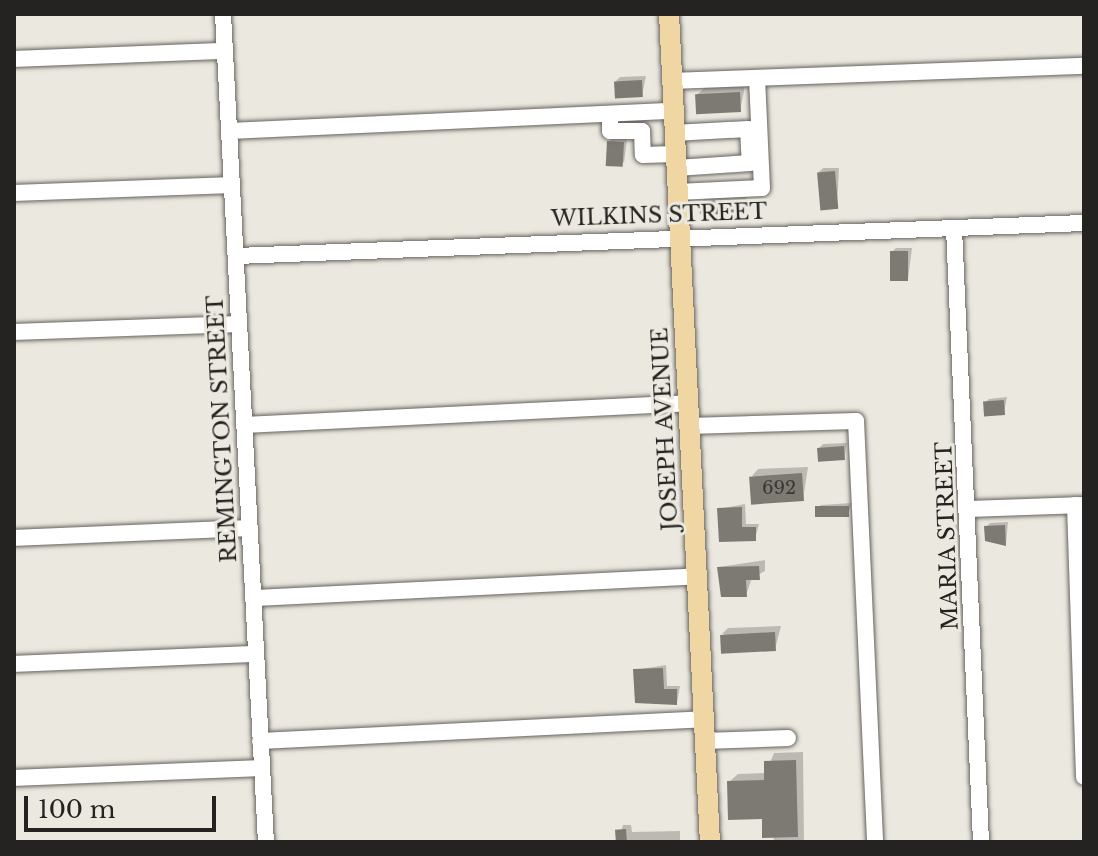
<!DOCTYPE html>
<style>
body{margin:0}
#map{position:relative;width:1098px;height:856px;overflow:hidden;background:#ebe8e0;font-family:"Libre Baskerville",serif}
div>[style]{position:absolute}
.shadow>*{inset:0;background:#0003}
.building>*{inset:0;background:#7d7973;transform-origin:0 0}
.roads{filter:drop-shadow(0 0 2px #66635d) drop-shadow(0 0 2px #66635d)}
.minor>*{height:16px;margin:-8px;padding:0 8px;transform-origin:8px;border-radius:8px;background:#fff}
.major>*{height:20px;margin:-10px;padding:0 10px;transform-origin:10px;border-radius:10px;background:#f0d6a3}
span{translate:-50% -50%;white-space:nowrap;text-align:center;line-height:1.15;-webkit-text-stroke:6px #ebe8e0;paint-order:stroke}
.number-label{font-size:18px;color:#3b3836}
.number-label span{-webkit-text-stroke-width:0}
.street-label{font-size:22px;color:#252321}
.frame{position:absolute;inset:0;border:16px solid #252321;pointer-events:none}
.scale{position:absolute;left:24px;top:796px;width:192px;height:36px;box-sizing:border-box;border:4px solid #252321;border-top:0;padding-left:10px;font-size:24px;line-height:28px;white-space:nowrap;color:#252321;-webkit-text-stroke:6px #ebe8e0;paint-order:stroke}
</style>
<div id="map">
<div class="shadow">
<i style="clip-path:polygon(646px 76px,642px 95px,616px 81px,620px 77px)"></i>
<i style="clip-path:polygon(745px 86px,740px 110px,697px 95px,704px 88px)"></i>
<i style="clip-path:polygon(613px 138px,627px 139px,624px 163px,609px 142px)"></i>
<i style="clip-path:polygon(823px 168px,839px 168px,837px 207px,819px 172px)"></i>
<i style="clip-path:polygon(749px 194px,739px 213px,701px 203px,708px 196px)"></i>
<i style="clip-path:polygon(896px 248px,912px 248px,908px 279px,892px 252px)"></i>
<i style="clip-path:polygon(1007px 397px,1004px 413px,985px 403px,989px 399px)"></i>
<i style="clip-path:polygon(847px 443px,844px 458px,819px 448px,823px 444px)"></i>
<i style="clip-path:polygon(808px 467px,803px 499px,752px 476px,758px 469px)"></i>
<i style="clip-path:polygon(852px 503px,848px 515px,817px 509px,821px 505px)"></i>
<i style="clip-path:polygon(745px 504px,746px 524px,759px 524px,755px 539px,719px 509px)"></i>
<i style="clip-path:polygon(1008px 522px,1006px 543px,986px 527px,990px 523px)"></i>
<i style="clip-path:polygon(765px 560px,765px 571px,752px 578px,746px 595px,719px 567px)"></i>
<i style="clip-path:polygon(781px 626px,775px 649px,722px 634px,728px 628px)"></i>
<i style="clip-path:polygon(666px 665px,667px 686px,680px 686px,677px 703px,635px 670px)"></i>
<i style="clip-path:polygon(803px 752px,804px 842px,775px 842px,764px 817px,729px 782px,738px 774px,766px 773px,774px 753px)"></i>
<i style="clip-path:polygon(623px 825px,631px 825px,632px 832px,680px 831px,680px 842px,618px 842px)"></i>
</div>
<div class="building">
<i style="left:642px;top:80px;width:17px;height:28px;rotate:87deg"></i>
<i style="left:740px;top:92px;width:20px;height:45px;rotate:87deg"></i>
<i style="left:607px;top:141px;width:17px;height:25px;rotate:3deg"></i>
<i style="left:835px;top:171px;width:38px;height:18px;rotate:85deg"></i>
<i style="clip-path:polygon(744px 200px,740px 215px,700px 214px,699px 202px)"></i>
<i style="left:890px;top:251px;width:18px;height:30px"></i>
<i style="left:1004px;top:400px;width:15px;height:21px;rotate:86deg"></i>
<i style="left:844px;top:446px;width:14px;height:27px;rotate:86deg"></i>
<i style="left:802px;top:473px;width:28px;height:53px;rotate:86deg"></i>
<i style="left:849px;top:506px;width:11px;height:34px;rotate:90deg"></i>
<i style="clip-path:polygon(742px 507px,742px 527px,756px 527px,756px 541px,719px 542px,717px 508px)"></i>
<i style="clip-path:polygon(1005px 525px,1006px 546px,985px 541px,984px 526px)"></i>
<i style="clip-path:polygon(759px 566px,760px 580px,746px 580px,747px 597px,721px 597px,717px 567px)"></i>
<i style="left:775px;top:632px;width:19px;height:55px;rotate:87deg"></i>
<i style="clip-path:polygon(663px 668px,664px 689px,677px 689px,677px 705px,635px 703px,633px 669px)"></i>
<i style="clip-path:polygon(796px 760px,798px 837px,762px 838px,762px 819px,728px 820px,727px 781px,764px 780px,764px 761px)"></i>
<i style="left:626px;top:829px;width:13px;height:11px;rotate:86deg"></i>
</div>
<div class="roads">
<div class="minor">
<i style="left:223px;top:14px;width:829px;rotate:87.03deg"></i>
<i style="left:14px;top:59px;width:211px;rotate:-2.2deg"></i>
<i style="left:672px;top:81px;width:412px;rotate:-2.1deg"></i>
<i style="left:610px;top:114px;width:17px;rotate:90deg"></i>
<i style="left:610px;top:131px;width:32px"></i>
<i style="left:642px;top:131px;width:24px;rotate:88deg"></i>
<i style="left:643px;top:155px;width:32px;rotate:-2deg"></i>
<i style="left:229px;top:131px;width:444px;rotate:-2.6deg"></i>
<i style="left:674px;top:133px;width:74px;rotate:-3.1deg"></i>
<i style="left:748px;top:129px;width:34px;rotate:87deg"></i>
<i style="left:750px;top:163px;width:74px;rotate:176.1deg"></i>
<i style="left:677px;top:192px;width:85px;rotate:-2.7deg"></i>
<i style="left:762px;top:188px;width:110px;rotate:-92.6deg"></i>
<i style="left:14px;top:193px;width:218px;rotate:-2.1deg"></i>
<i style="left:954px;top:228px;width:615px;rotate:87.48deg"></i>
<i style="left:236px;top:256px;width:849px;rotate:-2.23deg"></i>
<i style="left:14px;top:332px;width:225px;rotate:-2deg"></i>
<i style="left:244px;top:425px;width:445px;rotate:-2.8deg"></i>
<i style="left:689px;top:426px;width:167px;rotate:-1.7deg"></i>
<i style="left:856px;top:421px;width:421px;rotate:87.4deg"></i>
<i style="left:1075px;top:505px;width:272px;rotate:88.1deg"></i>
<i style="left:969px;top:509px;width:114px;rotate:-2deg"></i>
<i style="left:14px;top:538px;width:235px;rotate:-2.4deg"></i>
<i style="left:253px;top:598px;width:444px;rotate:-2.8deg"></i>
<i style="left:14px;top:664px;width:242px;rotate:-2.4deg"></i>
<i style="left:260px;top:741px;width:444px;rotate:-2.8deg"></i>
<i style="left:704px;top:741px;width:84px;rotate:-2deg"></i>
<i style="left:14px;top:778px;width:247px;rotate:-2.3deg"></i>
</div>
<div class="major">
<i style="left:669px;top:14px;width:829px;rotate:87.17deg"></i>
</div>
</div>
<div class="number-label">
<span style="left:779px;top:488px">692</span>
</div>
<div class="street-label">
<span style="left:659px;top:215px;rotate:-2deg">WILKINS STREET</span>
<span style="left:222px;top:429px;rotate:-93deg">REMINGTON STREET</span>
<span style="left:665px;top:429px;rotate:-93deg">JOSEPH AVENUE</span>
<span style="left:947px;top:536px;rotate:-92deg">MARIA STREET</span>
</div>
<div class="frame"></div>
<div class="scale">100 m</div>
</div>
